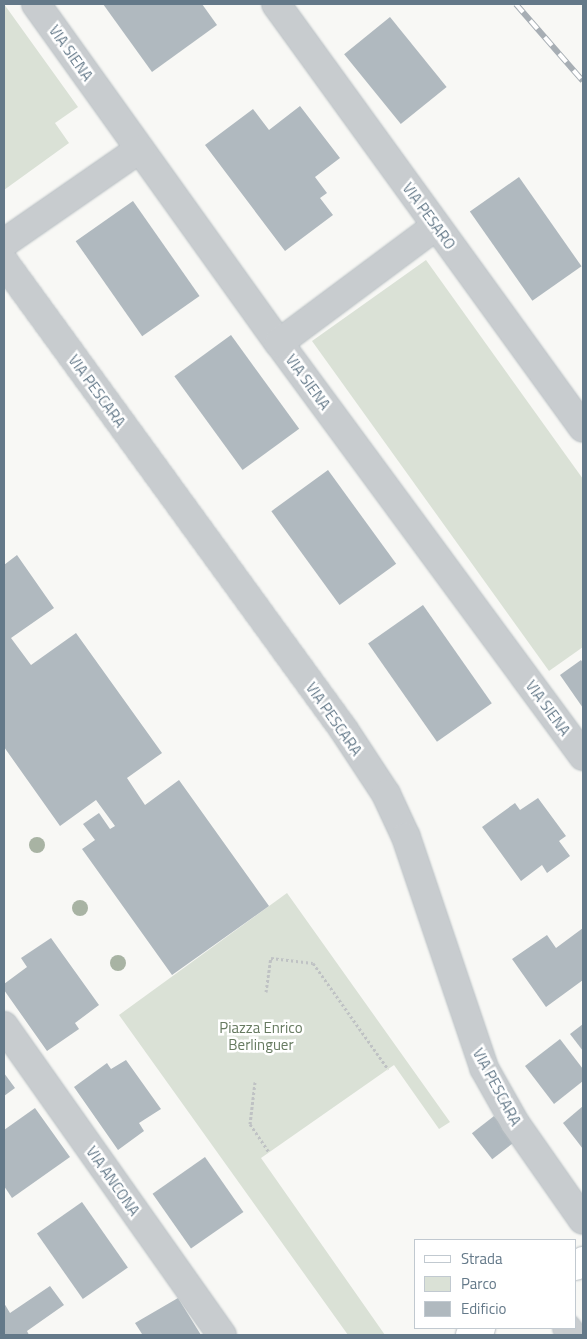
<!DOCTYPE html>
<style>
body{margin:0}
#map{position:relative;width:587px;height:1339px;overflow:hidden;background:#f8f8f5;font-family:"Titillium Web",sans-serif}
div>[style]{position:absolute}
.green>*{inset:0;background:#dae1d6}
.building>*{inset:0;background:#b0b9bf;transform-origin:0 0}
.path>*{height:3px;margin-top:-1.5px;transform-origin:0;background:repeating-linear-gradient(90deg,#bfc2c4 0 2.5px,transparent 0 5px)}
.roads{filter:drop-shadow(0 0 1px #b7bec2) drop-shadow(0 0 1px #b7bec2)}
.minor>*{height:28px;margin:-14px;padding:0 14px;transform-origin:14px;border-radius:14px;background:#c8cccf}
.secondary>*{height:28px;margin:-14px;padding:0 14px;transform-origin:14px;border-radius:14px;background:#fff}
.rail>*{height:5.5px;margin-top:-2.75px;transform-origin:0;background:repeating-linear-gradient(90deg,#fff 0 11px,#a7aeb4 0 22px);box-sizing:border-box;border-block:1px solid #a7aeb4}
.trees>*{width:16px;height:16px;margin:-8px;border-radius:50%;background:#a8b3a3}
span{translate:-50% -50%;white-space:nowrap;text-align:center;line-height:1.15;-webkit-text-stroke:5px #fff;paint-order:stroke}
.street-label{font-size:15px;color:#647989}
.park-label{font-size:15px;color:#667a60}
.frame{position:absolute;inset:0;border:5px solid #647989;pointer-events:none}
.legend{position:absolute;left:414px;top:1239px;width:162px;height:90px;box-sizing:border-box;background:#fff;border:1px solid #c1c9d0;margin:0;padding:6px 9px;list-style:none;font-size:15px;color:#647989}
.legend li{display:flex;align-items:center;gap:10px;height:25px}
.legend b{width:25px;border:1px solid #c1c9d0}
</style>
<div id="map">
<div class="green">
<i style="clip-path:polygon(4px 4px,78px 107px,55px 123px,69px 143px,4px 190px)"></i>
<i style="clip-path:polygon(426px 260px,583px 479px,583px 647px,549px 671px,312px 341px)"></i>
<i style="clip-path:polygon(287px 893px,450px 1122px,439px 1129px,394px 1065px,261px 1158px,385px 1335px,348px 1335px,119px 1015px)"></i>
</div>
<div class="building">
<i style="clip-path:polygon(103px 4px,202px 4px,217px 25px,152px 72px)"></i>
<i style="left:390px;top:17px;width:90px;height:59px;rotate:51deg"></i>
<i style="clip-path:polygon(300px 106px,340px 158px,315px 177px,327px 193px,320px 198px,333px 215px,285px 251px,205px 145px,253px 109px,269px 130px)"></i>
<i style="left:519px;top:177px;width:109px;height:60px;rotate:55deg"></i>
<i style="left:133px;top:201px;width:116px;height:70px;rotate:55deg"></i>
<i style="left:231px;top:335px;width:116px;height:70px;rotate:54deg"></i>
<i style="left:328px;top:470px;width:116px;height:70px;rotate:54deg"></i>
<i style="clip-path:polygon(17px 555px,54px 608px,11px 638px,31px 665px,76px 633px,162px 753px,127px 778px,145px 805px,179px 780px,269px 906px,172px 975px,82px 849px,95px 840px,83px 824px,99px 813px,110px 829px,115px 826px,96px 800px,60px 826px,4px 747px,4px 565px)"></i>
<i style="left:423px;top:605px;width:120px;height:67px;rotate:55deg"></i>
<i style="clip-path:polygon(581px 660px,583px 663px,583px 708px,560px 675px)"></i>
<i style="clip-path:polygon(538px 798px,566px 836px,559px 841px,570px 856px,547px 873px,542px 865px,521px 881px,482px 827px,515px 803px,520px 810px)"></i>
<i style="clip-path:polygon(583px 928px,583px 980px,546px 1007px,512px 959px,547px 935px,556px 948px)"></i>
<i style="clip-path:polygon(51px 938px,99px 1005px,75px 1023px,79px 1029px,47px 1051px,4px 990px,4px 984px,27px 967px,21px 958px)"></i>
<i style="clip-path:polygon(583px 1024px,583px 1051px,570px 1034px)"></i>
<i style="clip-path:polygon(560px 1039px,583px 1069px,583px 1081px,554px 1104px,525px 1066px)"></i>
<i style="clip-path:polygon(126px 1060px,161px 1109px,139px 1123px,144px 1131px,118px 1150px,74px 1087px,107px 1063px,111px 1069px)"></i>
<i style="clip-path:polygon(4px 1073px,15px 1088px,4px 1096px)"></i>
<i style="clip-path:polygon(583px 1106px,583px 1149px,563px 1123px)"></i>
<i style="clip-path:polygon(35px 1108px,70px 1157px,12px 1198px,4px 1186px,4px 1130px)"></i>
<i style="left:494px;top:1116px;width:33px;height:28px;rotate:52deg"></i>
<i style="left:205px;top:1157px;width:67px;height:64px;rotate:55deg"></i>
<i style="left:82px;top:1202px;width:80px;height:55px;rotate:55deg"></i>
<i style="clip-path:polygon(50px 1286px,64px 1305px,27px 1331px,29px 1335px,4px 1335px,4px 1303px,10px 1313px)"></i>
<i style="clip-path:polygon(178px 1298px,201px 1335px,139px 1335px,142px 1334px,135px 1323px)"></i>
</div>
<div class="path">
<i style="left:266px;top:992px;width:34px;rotate:-82deg"></i>
<i style="left:271px;top:958px;width:42px;rotate:6.8deg"></i>
<i style="left:313px;top:963px;width:130px;rotate:54.7deg"></i>
<i style="left:255px;top:1082px;width:42px;rotate:96.8deg"></i>
<i style="left:250px;top:1124px;width:34px;rotate:56deg"></i>
</div>
<div class="roads">
<div class="minor">
<i style="left:36px;top:4px;width:417px;rotate:54.4deg"></i>
<i style="left:279px;top:343px;width:513px;rotate:53.64deg"></i>
<i style="left:276px;top:4px;width:523px;rotate:54.09deg"></i>
<i style="left:4px;top:243px;width:165px;rotate:-34.7deg"></i>
<i style="left:4px;top:262px;width:578px;rotate:54deg"></i>
<i style="left:344px;top:730px;width:77px;rotate:56.7deg"></i>
<i style="left:386px;top:794px;width:47px;rotate:65.1deg"></i>
<i style="left:406px;top:837px;width:244px;rotate:71.3deg"></i>
<i style="left:484px;top:1068px;width:63px;rotate:60.6deg"></i>
<i style="left:515px;top:1123px;width:118px;rotate:55deg"></i>
<i style="left:279px;top:343px;width:196px;rotate:-36.7deg"></i>
<i style="left:4px;top:1026px;width:378px;rotate:54.8deg"></i>
<i style="left:567px;top:1328px;width:9px;rotate:54deg"></i>
</div>
<div class="secondary">
<i style="left:576px;top:1266px;width:9px;rotate:-36deg"></i>
<i style="left:470px;top:1335px;width:13px;rotate:-32deg"></i>
</div>
</div>
<div class="rail">
<i style="left:516px;top:4px;width:102px;rotate:49deg"></i>
</div>
<div class="trees">
<i style="left:37px;top:845px"></i>
<i style="left:80px;top:908px"></i>
<i style="left:118px;top:963px"></i>
</div>
<div class="street-label">
<span style="left:71px;top:53px;rotate:55deg">VIA SIENA</span>
<span style="left:429px;top:216px;rotate:54deg">VIA PESARO</span>
<span style="left:308px;top:382px;rotate:54deg">VIA SIENA</span>
<span style="left:97px;top:391px;rotate:54deg">VIA PESCARA</span>
<span style="left:548px;top:708px;rotate:54deg">VIA SIENA</span>
<span style="left:334px;top:719px;rotate:55deg">VIA PESCARA</span>
<span style="left:497px;top:1087px;rotate:62deg">VIA PESCARA</span>
<span style="left:113px;top:1181px;rotate:55deg">VIA ANCONA</span>
</div>
<div class="park-label">
<span style="left:261px;top:1036px">Piazza Enrico<br>Berlinguer</span>
</div>
<div class="frame"></div>
<ul class="legend">
<li><b style="height:6px;background:#fff"></b>Strada</li>
<li><b style="height:14px;background:#dae1d6"></b>Parco</li>
<li><b style="height:14px;background:#b0b9bf"></b>Edificio</li>
</ul>
</div>
